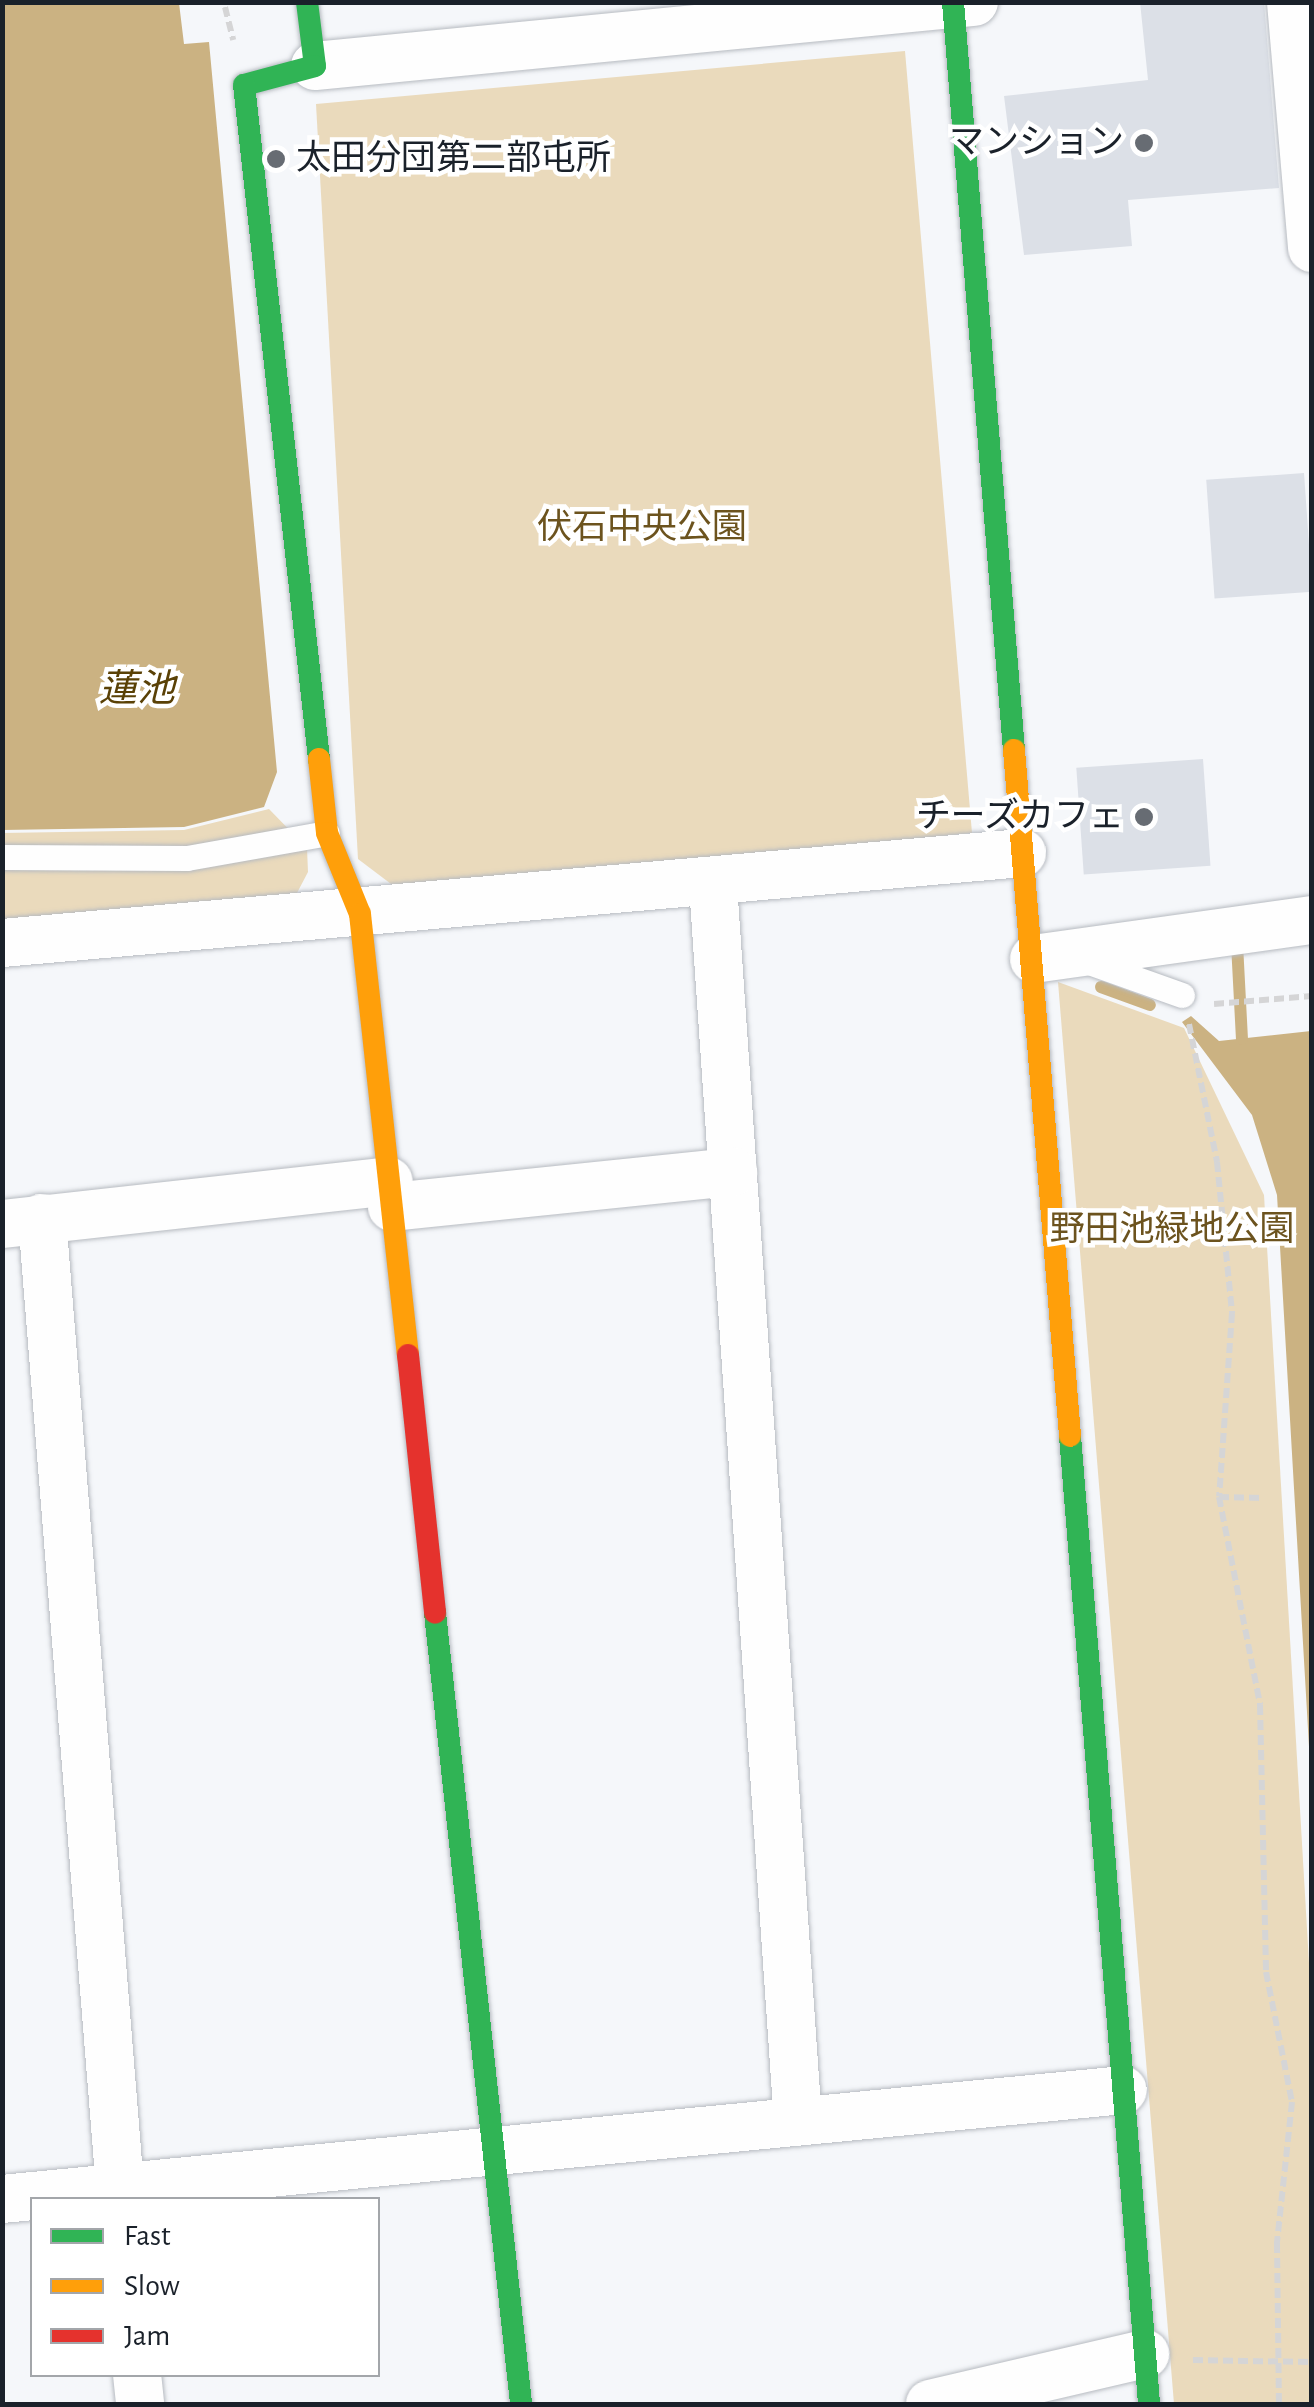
<!DOCTYPE html>
<meta charset="utf-8">
<style>
body{margin:0}
#map{position:relative;width:1314px;height:2407px;overflow:hidden;background:#f5f7fa;font-family:"Alegreya Sans","Noto Sans JP",sans-serif}
div>[style]{position:absolute}
.green>*{inset:0;background:#eadabc}
.water>*{inset:0;background:#cbb282}
.stream>*{height:12px;margin:-6px;padding:0 6px;transform-origin:6px;border-radius:6px;background:#cbb282}
.building>*{inset:0;background:#dce0e7;transform-origin:0 0}
.path>*{height:6px;margin-top:-3px;transform-origin:0;background:repeating-linear-gradient(90deg,#d5d5d6 0 10px,transparent 0 15px)}
.roads{filter:drop-shadow(0 0 2px #b7bbc1) drop-shadow(0 0 2px #b7bbc1)}
.lane>*{height:25px;margin:-12.5px;padding:0 12.5px;transform-origin:12.5px;border-radius:12.5px;background:#fefefe}
.street>*{height:48px;margin:-24px;padding:0 24px;transform-origin:24px;border-radius:24px;background:#fefefe}
.fast>*{height:22px;margin:-11px;padding:0 11px;transform-origin:11px;border-radius:11px;background:#30b455}
.slow>*{height:22px;margin:-11px;padding:0 11px;transform-origin:11px;border-radius:11px;background:#ff9f0a}
.jam>*{height:22px;margin:-11px;padding:0 11px;transform-origin:11px;border-radius:11px;background:#e5322d}
.dots>*{width:28px;height:28px;translate:-50% -50%;box-sizing:border-box;border:5px solid #fff;border-radius:50%}
span{translate:-50% -50%;white-space:nowrap;text-align:center;line-height:1.15;-webkit-text-stroke:9px #fff;paint-order:stroke}
.poi-label{font-size:35px;color:#1a212a}
.right{translate:-100% -50%;text-align:right}
.left{translate:0 -50%;text-align:left}
.park-label{font-size:35px;color:#6c531e}
.water-label{font-size:38px;color:#5a4106;font-style:italic}
.frame{position:absolute;inset:0;border:5px solid #1a212a;pointer-events:none}
.legend{position:absolute;left:30px;top:2197px;width:350px;height:180px;box-sizing:border-box;background:#fff;border:2px solid #a3a6aa;margin:0;padding:12px 18px;list-style:none;font-size:30px;color:#1a212a}
.legend li{display:flex;align-items:center;gap:20px;height:50px}
.legend b{width:50px;border:2px solid #a3a6aa}
</style>
<div id="map">
<div class="green">
<i style="clip-path:polygon(905px 51px,972px 833px,399px 890px,358px 859px,316px 104px)"></i>
<i style="clip-path:polygon(269px 809px,307px 848px,308px 872px,297px 893px,3px 920px,2px 833px,184px 830px)"></i>
<i style="clip-path:polygon(1058px 982px,1184px 1028px,1264px 1195px,1311px 1997px,1311px 2404px,1174px 2404px)"></i>
</div>
<div class="water">
<i style="clip-path:polygon(2px 3px,179px 3px,184px 44px,209px 42px,277px 772px,264px 807px,184px 827px,3px 830px)"></i>
<i style="clip-path:polygon(1191px 1016px,1219px 1041px,1311px 1031px,1311px 1781px,1277px 1195px,1252px 1115px,1182px 1022px)"></i>
</div>
<div class="stream">
<i style="left:1237px;top:944px;width:95px;rotate:87deg"></i>
<i style="left:1101px;top:987px;width:52px;rotate:20.2deg"></i>
</div>
<div class="building">
<i style="clip-path:polygon(1140px 2px,1264px 2px,1279px 188px,1128px 200px,1132px 246px,1024px 255px,1004px 96px,1148px 80px)"></i>
<i style="left:1304px;top:473px;width:119px;height:98px;rotate:86deg"></i>
<i style="left:1203px;top:759px;width:107px;height:127px;rotate:86deg"></i>
</div>
<div class="path">
<i style="left:225px;top:7px;width:34px;rotate:76deg"></i>
<i style="left:1214px;top:1004px;width:98px;rotate:-4.7deg"></i>
<i style="left:1189px;top:1024px;width:141px;rotate:78.5deg"></i>
<i style="left:1217px;top:1162px;width:152px;rotate:84.3deg"></i>
<i style="left:1232px;top:1313px;width:184px;rotate:94deg"></i>
<i style="left:1219px;top:1497px;width:212px;rotate:78.8deg"></i>
<i style="left:1260px;top:1705px;width:267px;rotate:88.7deg"></i>
<i style="left:1266px;top:1972px;width:133px;rotate:78.7deg"></i>
<i style="left:1292px;top:2102px;width:142px;rotate:96.1deg"></i>
<i style="left:1277px;top:2243px;width:161px;rotate:89.3deg"></i>
<i style="left:1219px;top:1497px;width:45px;rotate:1.3deg"></i>
<i style="left:1193px;top:2360px;width:119px;rotate:1deg"></i>
</div>
<div class="roads">
<div class="lane">
<i style="left:2px;top:857px;width:185px;rotate:0.3deg"></i>
<i style="left:187px;top:858px;width:142px;rotate:-10.1deg"></i>
<i style="left:1083px;top:960px;width:105px;rotate:19.5deg"></i>
</div>
<div class="street">
<i style="left:1291px;top:2px;width:247px;rotate:85.1deg"></i>
<i style="left:315px;top:66px;width:662px;rotate:-5.55deg"></i>
<i style="left:713px;top:885px;width:1239px;rotate:86.07deg"></i>
<i style="left:2px;top:943px;width:1024px;rotate:-5.04deg"></i>
<i style="left:1034px;top:959px;width:281px;rotate:-8deg"></i>
<i style="left:392px;top:1207px;width:343px;rotate:-5.9deg"></i>
<i style="left:42px;top:1218px;width:985px;rotate:85.4deg"></i>
<i style="left:2px;top:1224px;width:389px;rotate:-6.3deg"></i>
<i style="left:2px;top:2199px;width:1126px;rotate:-5.55deg"></i>
<i style="left:137px;top:2374px;width:30px;rotate:84deg"></i>
<i style="left:930px;top:2404px;width:221px;rotate:-13.1deg"></i>
</div>
<div class="fast">
<i style="left:307px;top:2px;width:64px;rotate:82.9deg"></i>
<i style="left:315px;top:66px;width:73px;rotate:165deg"></i>
<i style="left:244px;top:85px;width:678px;rotate:83.65deg"></i>
<i style="left:953px;top:2px;width:750px;rotate:85.34deg"></i>
<i style="left:1070px;top:1436px;width:971px;rotate:85.33deg"></i>
<i style="left:435px;top:1613px;width:796px;rotate:83.79deg"></i>
</div>
<div class="slow">
<i style="left:1014px;top:750px;width:688px;rotate:85.33deg"></i>
<i style="left:319px;top:759px;width:74px;rotate:83.8deg"></i>
<i style="left:327px;top:833px;width:87px;rotate:67.8deg"></i>
<i style="left:360px;top:914px;width:444px;rotate:83.8deg"></i>
</div>
<div class="jam">
<i style="left:408px;top:1355px;width:259px;rotate:84deg"></i>
</div>
</div>
<div class="dots">
<i style="left:1144px;top:143px;background:#676c73"></i>
<i style="left:276px;top:159px;background:#676c73"></i>
<i style="left:1144px;top:817px;background:#676c73"></i>
</div>
<div class="poi-label">
<span class="right" style="left:1124px;top:143px">マンション</span>
<span class="left" style="left:296px;top:159px">太田分団第二部屯所</span>
<span class="right" style="left:1124px;top:817px">チーズカフェ</span>
</div>
<div class="park-label">
<span style="left:642px;top:528px">伏石中央公園</span>
<span style="left:1172px;top:1230px">野田池緑地公園</span>
</div>
<div class="water-label">
<span style="left:137px;top:691px">蓮池</span>
</div>
<div class="frame"></div>
<ul class="legend">
<li><b style="height:12px;background:#30b455"></b>Fast</li>
<li><b style="height:12px;background:#ff9f0a"></b>Slow</li>
<li><b style="height:12px;background:#e5322d"></b>Jam</li>
</ul>
</div>
